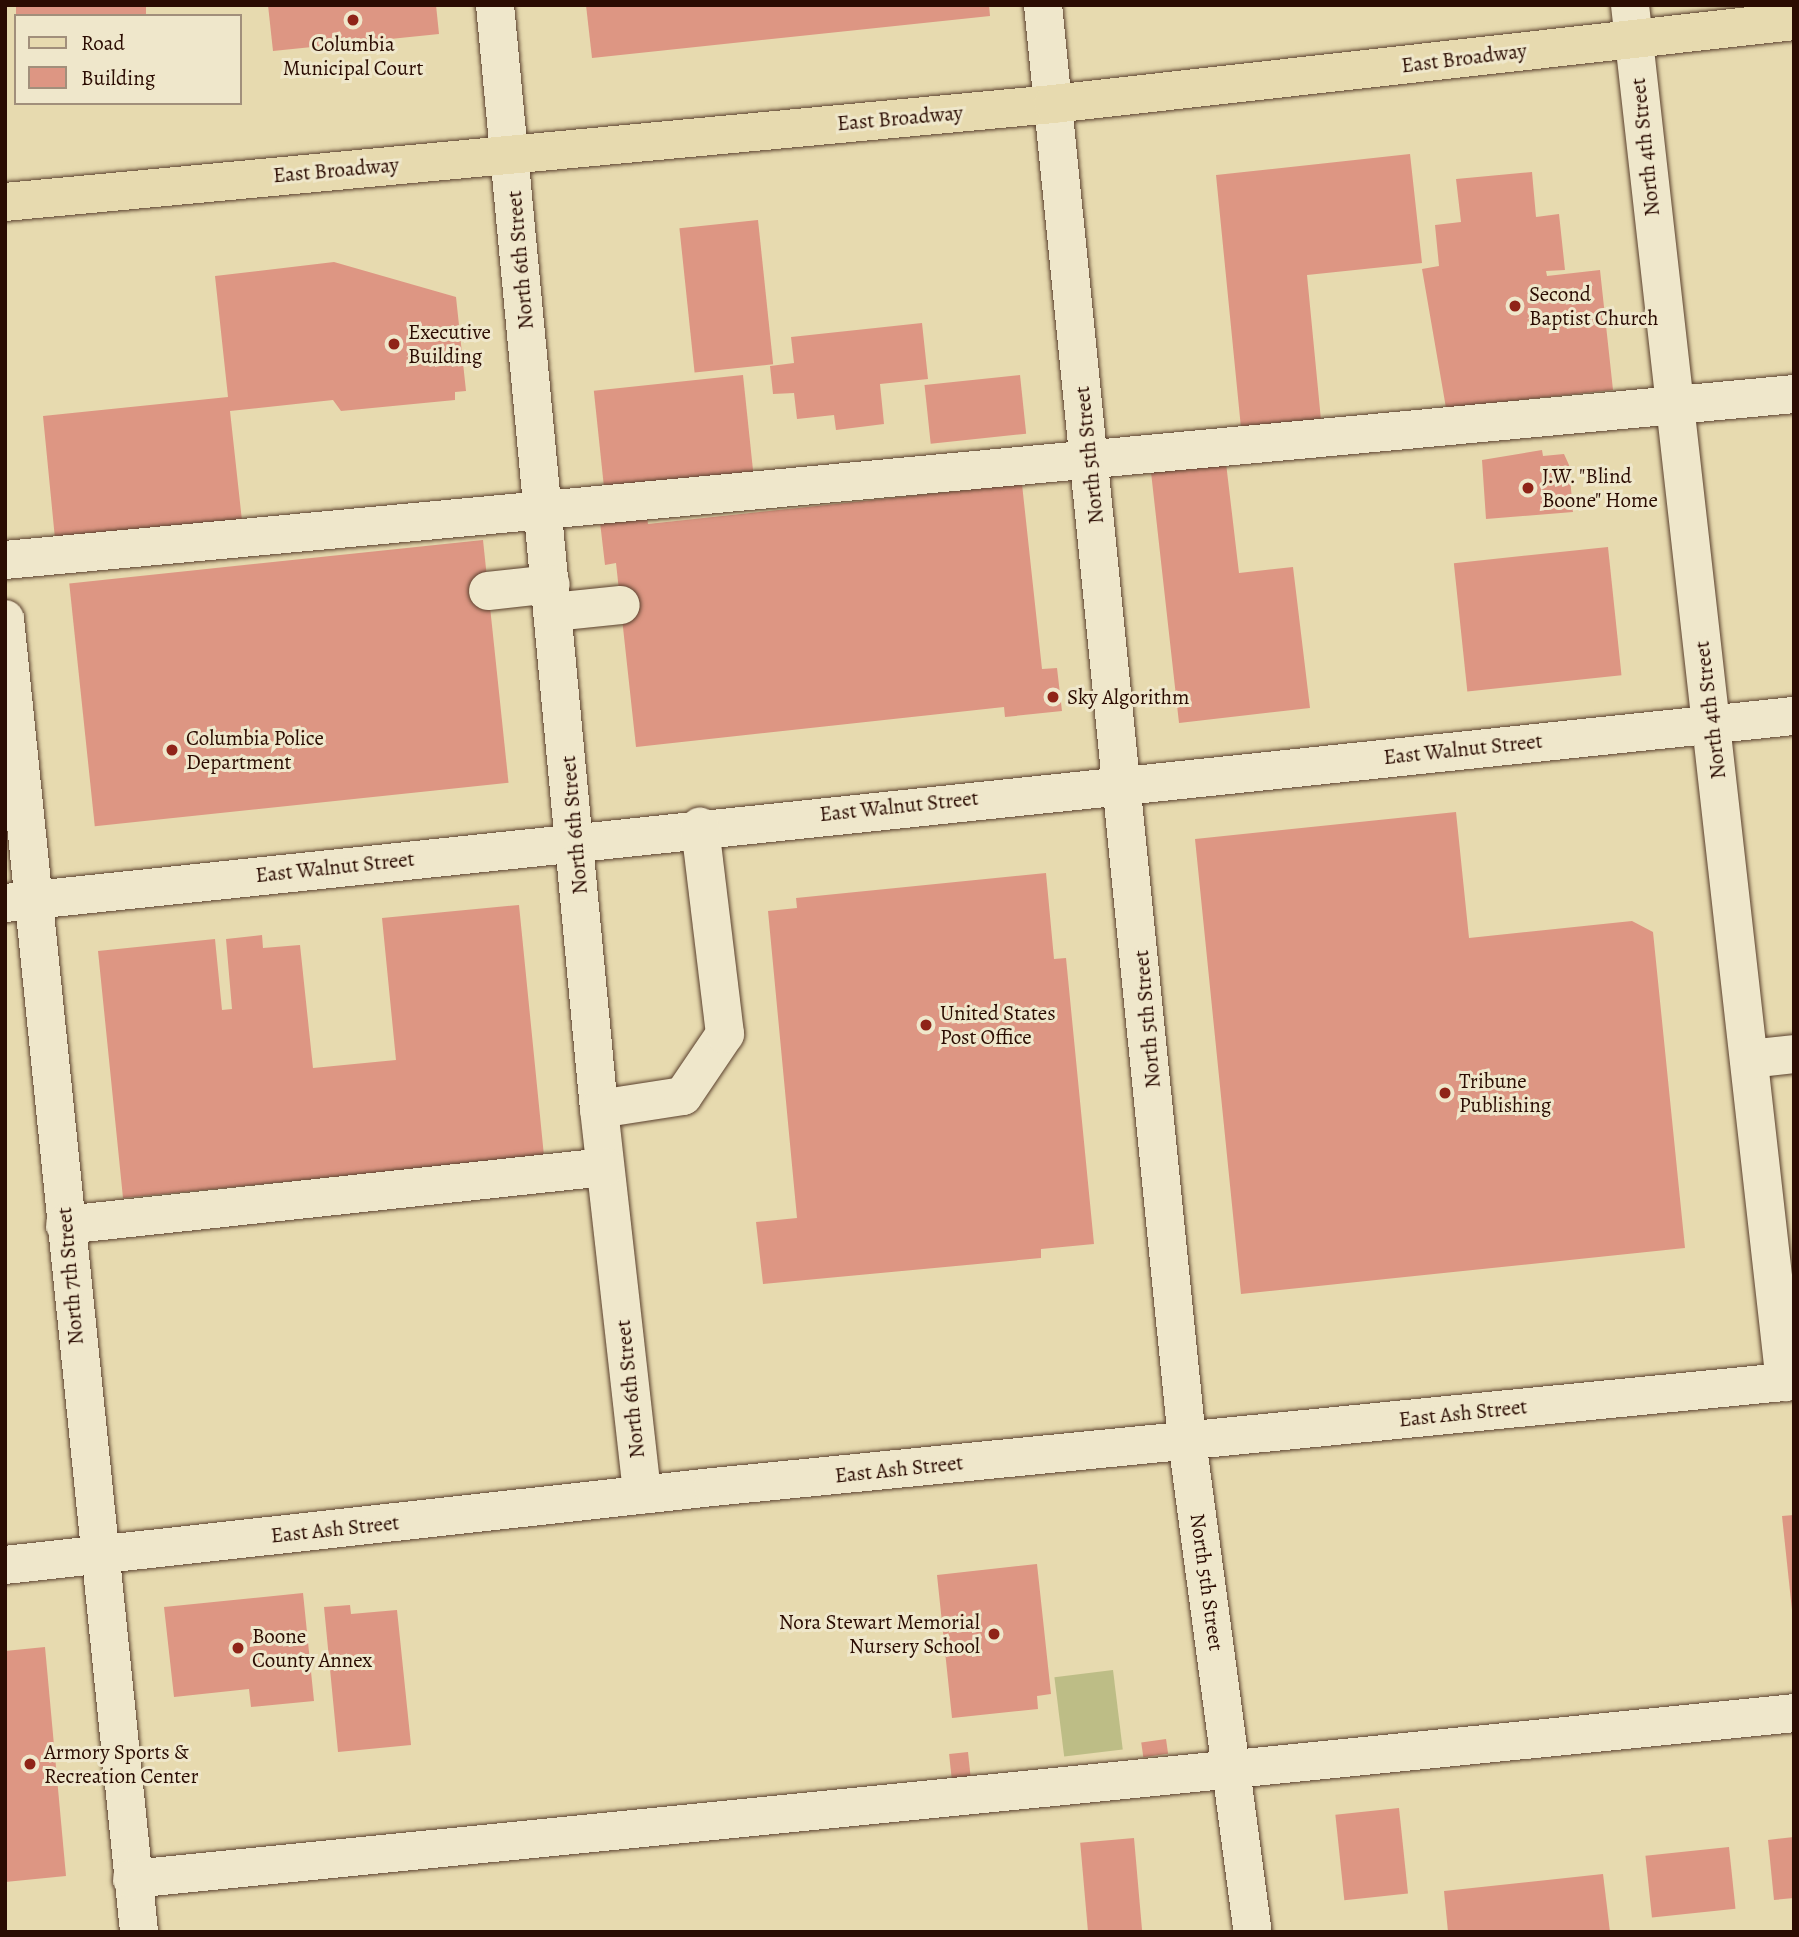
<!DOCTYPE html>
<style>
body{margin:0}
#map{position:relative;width:1799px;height:1937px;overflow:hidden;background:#e7daaf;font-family:Alegreya,serif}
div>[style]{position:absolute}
.green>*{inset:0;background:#bdbd86;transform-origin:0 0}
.building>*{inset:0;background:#dd9683;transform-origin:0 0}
.roads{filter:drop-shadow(0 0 2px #5a402d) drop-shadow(0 0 2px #5a402d)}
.minor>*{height:38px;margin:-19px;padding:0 19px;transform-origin:19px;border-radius:19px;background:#efe7cb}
.major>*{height:38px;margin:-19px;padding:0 19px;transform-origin:19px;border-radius:19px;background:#e7daaf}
.dots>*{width:19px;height:19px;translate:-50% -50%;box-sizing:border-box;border:4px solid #efe7cb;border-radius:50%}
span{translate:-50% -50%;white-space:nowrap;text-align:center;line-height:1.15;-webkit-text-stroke:6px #efe7cb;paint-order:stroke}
.poi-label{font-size:21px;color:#2b0c02}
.left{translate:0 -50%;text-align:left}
.right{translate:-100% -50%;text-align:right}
.street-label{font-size:21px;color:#2b0c02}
.frame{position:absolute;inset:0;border:7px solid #2b0c02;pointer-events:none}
.legend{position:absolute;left:14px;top:14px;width:228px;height:91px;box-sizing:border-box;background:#efe7cb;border:2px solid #a18f7b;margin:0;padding:9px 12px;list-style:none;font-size:21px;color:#2b0c02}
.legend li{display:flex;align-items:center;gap:14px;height:35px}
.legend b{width:35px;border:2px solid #a18f7b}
</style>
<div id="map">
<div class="green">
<i style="left:1113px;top:1670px;width:80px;height:59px;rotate:83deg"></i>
</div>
<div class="building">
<i style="left:16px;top:5px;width:130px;height:11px"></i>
<i style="clip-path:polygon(268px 5px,436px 5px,439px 34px,273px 51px)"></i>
<i style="clip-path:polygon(586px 5px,989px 5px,990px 16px,592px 58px)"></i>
<i style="clip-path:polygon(1410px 154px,1422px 263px,1307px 275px,1321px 420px,1241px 428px,1216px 175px)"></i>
<i style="clip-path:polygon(1532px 172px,1536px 217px,1559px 214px,1565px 270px,1546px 271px,1547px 276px,1600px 270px,1613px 390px,1446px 408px,1422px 269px,1439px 266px,1435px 225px,1461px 222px,1456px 179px)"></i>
<i style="left:758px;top:220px;width:145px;height:79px;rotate:84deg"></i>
<i style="clip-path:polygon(334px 262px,456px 297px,466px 391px,455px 392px,455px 400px,341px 411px,333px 400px,230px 411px,243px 530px,56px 549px,43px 416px,228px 397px,215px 276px)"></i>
<i style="clip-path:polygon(922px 323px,928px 379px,880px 384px,884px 424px,836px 430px,834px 415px,797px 419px,794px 393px,773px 394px,770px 366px,794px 363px,791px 337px)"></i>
<i style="left:743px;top:375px;width:106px;height:150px;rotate:84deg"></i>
<i style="left:1020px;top:375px;width:59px;height:96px;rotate:84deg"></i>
<i style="clip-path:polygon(1542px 450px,1543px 456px,1564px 454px,1569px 465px,1573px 512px,1486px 519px,1482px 460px)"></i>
<i style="clip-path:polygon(1226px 463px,1239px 573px,1293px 567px,1310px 708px,1179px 723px,1151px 472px)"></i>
<i style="clip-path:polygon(1022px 484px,1042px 669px,1057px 668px,1062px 711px,1005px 717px,1004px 707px,636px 747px,616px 563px,605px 565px,600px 522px,647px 517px,648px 524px)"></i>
<i style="left:483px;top:540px;width:244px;height:416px;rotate:84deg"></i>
<i style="left:1608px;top:547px;width:129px;height:155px;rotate:84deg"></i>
<i style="clip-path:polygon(1456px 812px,1469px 938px,1632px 921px,1653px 932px,1685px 1248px,1241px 1294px,1195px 839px)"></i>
<i style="clip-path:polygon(1046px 873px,1054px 959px,1066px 958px,1094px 1244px,1041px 1249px,1041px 1258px,763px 1284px,756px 1222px,797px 1218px,768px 911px,797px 908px,796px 898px)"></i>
<i style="clip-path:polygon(519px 905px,544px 1156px,123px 1198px,98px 951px,215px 939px,222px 1010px,232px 1009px,226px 939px,262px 935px,263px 948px,300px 945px,313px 1068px,396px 1060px,382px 918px)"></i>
<i style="clip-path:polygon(1794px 1515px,1794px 1610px,1792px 1610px,1782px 1516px)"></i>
<i style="clip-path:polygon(1037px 1564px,1051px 1694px,1037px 1696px,1038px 1709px,952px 1718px,937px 1575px)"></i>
<i style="clip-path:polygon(303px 1593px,314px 1701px,251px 1707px,249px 1689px,174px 1697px,164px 1607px)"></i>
<i style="clip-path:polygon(350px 1605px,351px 1614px,397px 1610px,411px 1745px,338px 1752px,324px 1607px)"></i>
<i style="clip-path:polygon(45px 1647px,66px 1876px,5px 1882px,5px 1651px)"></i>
<i style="left:1166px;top:1739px;width:15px;height:25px;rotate:82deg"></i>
<i style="left:968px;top:1752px;width:28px;height:19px;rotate:84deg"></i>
<i style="left:1399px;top:1808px;width:86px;height:64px;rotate:84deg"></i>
<i style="clip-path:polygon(1794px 1837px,1794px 1898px,1774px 1900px,1768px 1840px)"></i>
<i style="left:1134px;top:1838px;width:94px;height:54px;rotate:85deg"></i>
<i style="left:1729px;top:1847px;width:62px;height:84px;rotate:84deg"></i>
<i style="clip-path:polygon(1603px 1874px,1610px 1932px,1448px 1932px,1444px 1891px)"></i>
</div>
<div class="roads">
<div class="minor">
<i style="left:495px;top:5px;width:1109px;rotate:84.62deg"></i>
<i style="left:599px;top:1109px;width:388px;rotate:83.6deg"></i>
<i style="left:1043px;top:5px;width:1442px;rotate:84.27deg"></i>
<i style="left:1187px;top:1440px;width:496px;rotate:82.4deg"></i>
<i style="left:1630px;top:5px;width:1386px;rotate:83.58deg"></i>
<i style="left:5px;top:560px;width:1797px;rotate:-5.3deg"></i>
<i style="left:488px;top:591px;width:63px;rotate:-6.3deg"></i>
<i style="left:553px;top:612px;width:68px;rotate:-5.9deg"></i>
<i style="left:5px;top:619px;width:1320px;rotate:84.17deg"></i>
<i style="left:5px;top:903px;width:1799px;rotate:-5.97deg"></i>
<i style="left:1749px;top:1059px;width:45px;rotate:-6.3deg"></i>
<i style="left:599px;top:1109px;width:85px;rotate:-8.8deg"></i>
<i style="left:683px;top:1096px;width:75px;rotate:-55.9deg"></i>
<i style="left:725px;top:1034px;width:209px;rotate:-96.9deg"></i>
<i style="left:65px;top:1225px;width:543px;rotate:-6.13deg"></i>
<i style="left:5px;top:1565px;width:712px;rotate:-6.29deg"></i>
<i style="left:713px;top:1487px;width:1086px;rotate:-5.6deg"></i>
<i style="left:132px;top:1879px;width:1670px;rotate:-5.7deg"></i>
</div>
<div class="major">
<i style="left:5px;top:202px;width:1053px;rotate:-5.34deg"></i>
<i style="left:1053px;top:104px;width:746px;rotate:-6.39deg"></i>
</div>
</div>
<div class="dots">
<i style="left:353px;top:20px;background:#8f2418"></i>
<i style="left:1515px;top:306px;background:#8f2418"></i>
<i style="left:394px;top:344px;background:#8f2418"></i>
<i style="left:1528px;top:488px;background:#8f2418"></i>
<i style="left:1053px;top:697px;background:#8f2418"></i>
<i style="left:172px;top:750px;background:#8f2418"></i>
<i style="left:926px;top:1025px;background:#8f2418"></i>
<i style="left:1445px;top:1093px;background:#8f2418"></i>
<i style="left:994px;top:1634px;background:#8f2418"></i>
<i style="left:238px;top:1648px;background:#8f2418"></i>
<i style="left:30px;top:1764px;background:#8f2418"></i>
</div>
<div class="poi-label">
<span style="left:353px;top:56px">Columbia<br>Municipal Court</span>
<span class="left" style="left:1529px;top:306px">Second<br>Baptist Church</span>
<span class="left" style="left:408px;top:344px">Executive<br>Building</span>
<span class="left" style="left:1542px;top:488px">J.W. "Blind<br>Boone" Home</span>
<span class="left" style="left:1067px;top:697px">Sky Algorithm</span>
<span class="left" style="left:186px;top:750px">Columbia Police<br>Department</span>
<span class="left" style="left:940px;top:1025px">United States<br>Post Office</span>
<span class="left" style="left:1459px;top:1093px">Tribune<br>Publishing</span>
<span class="right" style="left:980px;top:1634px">Nora Stewart Memorial<br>Nursery School</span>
<span class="left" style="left:252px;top:1648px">Boone<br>County Annex</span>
<span class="left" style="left:44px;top:1764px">Armory Sports &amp;<br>Recreation Center</span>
</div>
<div class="street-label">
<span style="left:1464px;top:58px;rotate:-7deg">East Broadway</span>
<span style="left:900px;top:118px;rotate:-5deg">East Broadway</span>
<span style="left:1645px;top:147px;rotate:-96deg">North 4th Street</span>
<span style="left:336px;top:170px;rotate:-5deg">East Broadway</span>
<span style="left:520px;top:260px;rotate:-95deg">North 6th Street</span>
<span style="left:1089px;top:455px;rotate:-96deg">North 5th Street</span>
<span style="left:1710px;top:710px;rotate:-97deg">North 4th Street</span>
<span style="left:1463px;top:749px;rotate:-6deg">East Walnut Street</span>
<span style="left:899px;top:806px;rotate:-6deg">East Walnut Street</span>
<span style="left:574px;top:825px;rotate:-95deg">North 6th Street</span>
<span style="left:335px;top:867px;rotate:-6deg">East Walnut Street</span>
<span style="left:1147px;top:1019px;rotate:-95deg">North 5th Street</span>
<span style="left:70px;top:1276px;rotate:-95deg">North 7th Street</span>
<span style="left:630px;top:1389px;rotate:-96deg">North 6th Street</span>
<span style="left:1463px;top:1413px;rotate:-6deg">East Ash Street</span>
<span style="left:899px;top:1469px;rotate:-6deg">East Ash Street</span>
<span style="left:335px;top:1529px;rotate:-6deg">East Ash Street</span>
<span style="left:1207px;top:1582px;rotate:82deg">North 5th Street</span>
</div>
<div class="frame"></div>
<ul class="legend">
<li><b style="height:9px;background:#e7daaf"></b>Road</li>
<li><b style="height:19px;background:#dd9683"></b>Building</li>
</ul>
</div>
